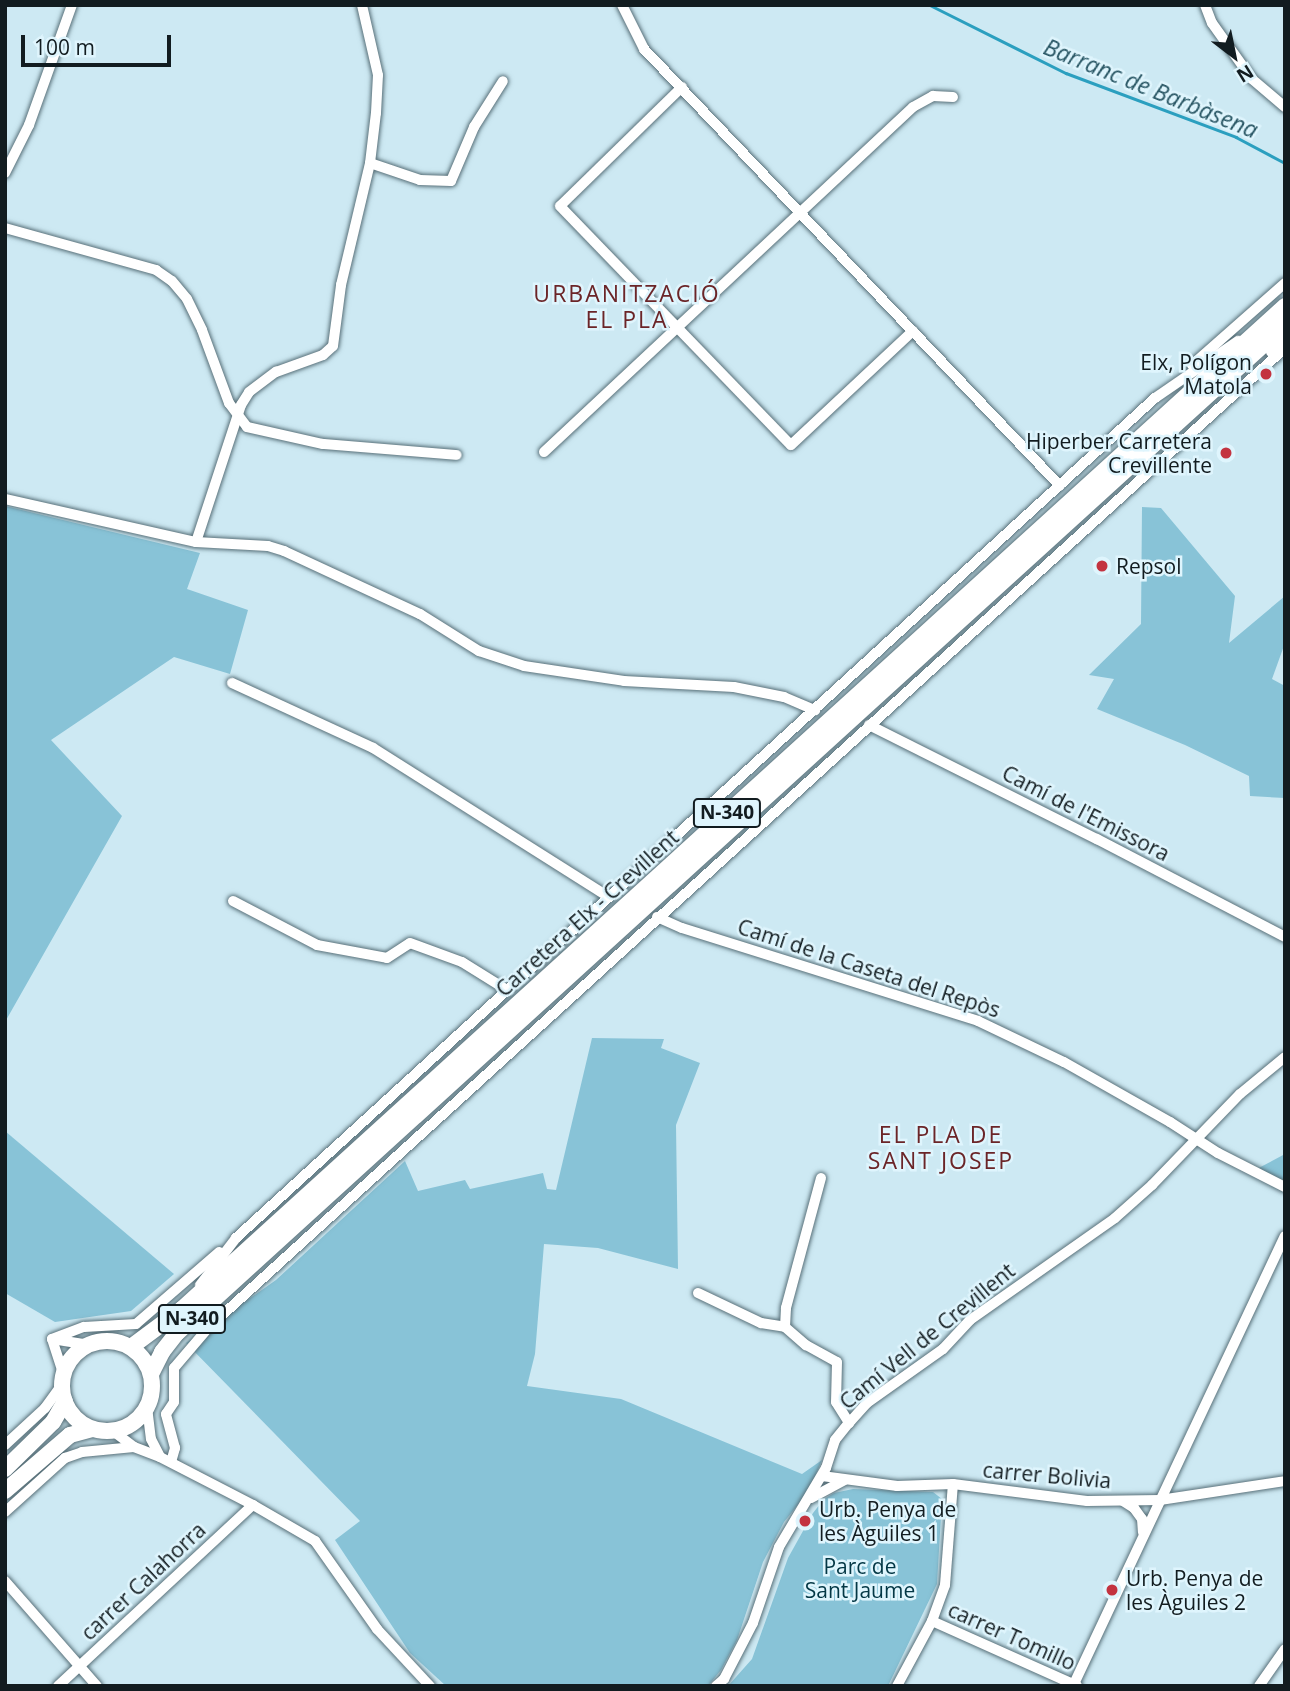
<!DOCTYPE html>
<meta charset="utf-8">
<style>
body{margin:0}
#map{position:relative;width:1290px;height:1691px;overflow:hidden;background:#cde9f3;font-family:"Open Sans",sans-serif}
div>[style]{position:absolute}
.green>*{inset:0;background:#88c3d7}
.stream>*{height:2.5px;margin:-1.25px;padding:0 1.25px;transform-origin:1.25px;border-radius:1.25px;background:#2b9fbf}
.roads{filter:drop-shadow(0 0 2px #587079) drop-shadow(0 0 2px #587079)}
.minor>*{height:10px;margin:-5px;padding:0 5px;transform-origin:5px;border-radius:5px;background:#fff}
.highway>*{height:16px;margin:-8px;padding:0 8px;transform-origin:8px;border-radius:8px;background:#fff}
.highway>.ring{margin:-8px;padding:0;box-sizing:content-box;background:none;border:16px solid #fff;border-radius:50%}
.dots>*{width:19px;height:19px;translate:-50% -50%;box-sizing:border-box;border:4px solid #dff5fd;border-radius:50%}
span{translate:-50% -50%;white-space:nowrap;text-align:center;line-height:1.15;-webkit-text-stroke:5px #dff5fd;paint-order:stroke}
.shield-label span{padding:2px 5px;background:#dff5fd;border:2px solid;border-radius:5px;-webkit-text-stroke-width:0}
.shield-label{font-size:19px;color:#121c20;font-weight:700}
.poi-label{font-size:21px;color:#121c20}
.right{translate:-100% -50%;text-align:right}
.left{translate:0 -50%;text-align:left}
.street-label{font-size:21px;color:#121c20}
.park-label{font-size:21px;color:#033745}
.water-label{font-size:23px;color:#265462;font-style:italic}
.neighbourhood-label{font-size:23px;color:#6b2528;letter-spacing:2px}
.frame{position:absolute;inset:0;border:7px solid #121c20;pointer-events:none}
.north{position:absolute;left:1199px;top:21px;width:70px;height:70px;-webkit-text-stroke:5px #dff5fd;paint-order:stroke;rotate:148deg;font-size:19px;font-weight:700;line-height:28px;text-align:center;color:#121c20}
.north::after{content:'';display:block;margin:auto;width:24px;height:32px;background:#121c20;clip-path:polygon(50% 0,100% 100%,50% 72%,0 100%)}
.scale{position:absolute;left:21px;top:35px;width:150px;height:32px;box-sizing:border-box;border:4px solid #121c20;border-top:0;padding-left:9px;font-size:21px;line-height:24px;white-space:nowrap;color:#121c20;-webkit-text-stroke:5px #dff5fd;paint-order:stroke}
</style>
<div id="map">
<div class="green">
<i style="clip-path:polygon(5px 506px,200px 553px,187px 589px,248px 610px,230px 674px,174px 657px,51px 740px,122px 816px,5px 1022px)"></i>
<i style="clip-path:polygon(1142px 507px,1161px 508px,1235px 596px,1229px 643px,1285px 596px,1285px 643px,1272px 679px,1285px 686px,1285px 798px,1250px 796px,1249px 776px,1185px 745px,1097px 709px,1114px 679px,1089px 675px,1141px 624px)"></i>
<i style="clip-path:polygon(592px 1038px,664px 1039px,661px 1048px,700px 1063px,676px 1125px,678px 1269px,598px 1248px,544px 1244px,535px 1354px,527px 1386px,621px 1399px,802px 1474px,822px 1460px,809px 1491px,784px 1522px,763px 1562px,737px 1640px,721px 1670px,708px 1686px,446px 1686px,410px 1653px,335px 1540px,360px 1521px,186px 1343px,276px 1280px,405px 1161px,418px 1191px,465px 1180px,470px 1189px,543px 1173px,547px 1189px,556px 1190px)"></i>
<i style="clip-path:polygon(5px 1131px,174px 1274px,131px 1311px,55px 1322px,5px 1293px)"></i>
<i style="clip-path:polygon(1285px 1154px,1285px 1189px,1253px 1171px)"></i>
<i style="clip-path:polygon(853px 1489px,933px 1492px,942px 1499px,937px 1584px,888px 1686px,728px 1686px,752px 1659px,788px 1558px,813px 1513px,824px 1499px,834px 1493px)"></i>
</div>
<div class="stream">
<i style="left:930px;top:5px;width:152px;rotate:26.6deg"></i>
<i style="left:1066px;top:73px;width:182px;rotate:20.6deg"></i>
<i style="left:1236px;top:137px;width:55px;rotate:28deg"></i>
</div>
<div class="roads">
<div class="minor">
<i style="left:622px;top:5px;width:49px;rotate:63.4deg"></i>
<i style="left:644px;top:49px;width:603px;rotate:46.41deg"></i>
<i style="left:1205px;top:5px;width:19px;rotate:69deg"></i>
<i style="left:1212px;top:23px;width:69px;rotate:54.5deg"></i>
<i style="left:1252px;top:79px;width:43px;rotate:40.3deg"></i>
<i style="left:682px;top:87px;width:170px;rotate:135.7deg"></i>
<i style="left:560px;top:206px;width:332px;rotate:46deg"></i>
<i style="left:791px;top:445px;width:167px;rotate:-43.1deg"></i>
<i style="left:370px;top:163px;width:53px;rotate:18.8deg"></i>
<i style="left:420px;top:180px;width:31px;rotate:2deg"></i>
<i style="left:451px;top:181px;width:59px;rotate:-66.9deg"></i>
<i style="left:474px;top:127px;width:54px;rotate:-57.8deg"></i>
<i style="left:5px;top:173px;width:54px;rotate:-63.4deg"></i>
<i style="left:29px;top:125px;width:127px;rotate:-70.3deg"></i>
<i style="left:5px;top:228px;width:157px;rotate:15.5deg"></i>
<i style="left:156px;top:270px;width:19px;rotate:35deg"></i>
<i style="left:172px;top:281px;width:23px;rotate:50deg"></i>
<i style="left:187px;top:299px;width:34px;rotate:64deg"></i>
<i style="left:202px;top:330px;width:78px;rotate:69.7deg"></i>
<i style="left:229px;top:403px;width:30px;rotate:53deg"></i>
<i style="left:247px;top:427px;width:78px;rotate:12.6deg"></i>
<i style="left:323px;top:444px;width:134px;rotate:4.7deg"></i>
<i style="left:1271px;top:352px;width:21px;rotate:-49deg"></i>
<i style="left:1192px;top:365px;width:124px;rotate:-41.4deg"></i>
<i style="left:544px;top:452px;width:505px;rotate:-43.07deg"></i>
<i style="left:913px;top:107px;width:23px;rotate:-29deg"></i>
<i style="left:933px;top:96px;width:20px;rotate:3deg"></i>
<i style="left:5px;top:499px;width:196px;rotate:12.7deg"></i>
<i style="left:196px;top:542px;width:72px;rotate:3.2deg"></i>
<i style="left:268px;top:546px;width:17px;rotate:17deg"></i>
<i style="left:284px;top:551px;width:150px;rotate:24.9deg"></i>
<i style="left:420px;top:614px;width:70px;rotate:32.1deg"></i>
<i style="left:479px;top:651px;width:47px;rotate:18.4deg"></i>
<i style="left:524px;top:666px;width:101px;rotate:8.5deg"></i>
<i style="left:624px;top:681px;width:110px;rotate:3.1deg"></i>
<i style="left:734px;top:687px;width:51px;rotate:11.3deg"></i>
<i style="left:784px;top:697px;width:34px;rotate:23deg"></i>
<i style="left:196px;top:542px;width:144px;rotate:-71.8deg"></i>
<i style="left:241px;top:405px;width:15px;rotate:-58deg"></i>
<i style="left:249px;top:392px;width:34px;rotate:-37deg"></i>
<i style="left:276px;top:372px;width:50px;rotate:-19.9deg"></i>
<i style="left:323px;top:355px;width:13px;rotate:-42deg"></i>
<i style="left:333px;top:346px;width:62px;rotate:-82.5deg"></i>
<i style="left:341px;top:285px;width:125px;rotate:-76.6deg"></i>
<i style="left:370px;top:163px;width:50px;rotate:-83.2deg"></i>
<i style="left:376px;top:113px;width:38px;rotate:-87deg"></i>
<i style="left:378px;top:75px;width:72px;rotate:-102.9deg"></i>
<i style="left:232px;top:683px;width:155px;rotate:24.7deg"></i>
<i style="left:373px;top:748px;width:279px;rotate:32.3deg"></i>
<i style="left:869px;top:725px;width:255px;rotate:26.6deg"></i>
<i style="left:1097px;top:839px;width:212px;rotate:27.5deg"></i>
<i style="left:233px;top:901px;width:95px;rotate:27.6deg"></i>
<i style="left:317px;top:945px;width:71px;rotate:10.5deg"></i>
<i style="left:387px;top:958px;width:27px;rotate:-33deg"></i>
<i style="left:410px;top:943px;width:55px;rotate:20.1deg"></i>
<i style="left:462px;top:962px;width:53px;rotate:31.9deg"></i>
<i style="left:657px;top:917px;width:27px;rotate:24deg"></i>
<i style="left:682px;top:928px;width:310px;rotate:17.4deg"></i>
<i style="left:978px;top:1021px;width:95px;rotate:25.5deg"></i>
<i style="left:1064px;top:1062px;width:122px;rotate:29.5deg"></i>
<i style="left:1170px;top:1122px;width:57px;rotate:32.9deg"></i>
<i style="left:1218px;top:1153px;width:75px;rotate:26.9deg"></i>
<i style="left:821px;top:1178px;width:135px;rotate:105.1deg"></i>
<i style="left:786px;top:1308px;width:19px;rotate:93deg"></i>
<i style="left:785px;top:1327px;width:28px;rotate:41deg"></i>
<i style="left:806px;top:1345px;width:35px;rotate:29deg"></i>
<i style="left:837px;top:1362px;width:40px;rotate:91.4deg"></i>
<i style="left:836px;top:1402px;width:25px;rotate:58deg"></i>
<i style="left:200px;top:1285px;width:59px;rotate:-52.5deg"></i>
<i style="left:236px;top:1238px;width:1245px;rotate:-42.43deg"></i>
<i style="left:1155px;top:398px;width:101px;rotate:-34.5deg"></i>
<i style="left:698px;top:1293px;width:70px;rotate:25.5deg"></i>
<i style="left:761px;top:1323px;width:24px;rotate:9deg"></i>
<i style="left:52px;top:1339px;width:34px;rotate:-21deg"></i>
<i style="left:84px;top:1327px;width:52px;rotate:-3.3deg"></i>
<i style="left:136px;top:1324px;width:110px;rotate:-40.9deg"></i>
<i style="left:52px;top:1339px;width:38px;rotate:9deg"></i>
<i style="left:52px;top:1339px;width:38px;rotate:72deg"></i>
<i style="left:147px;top:1407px;width:32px;rotate:83deg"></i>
<i style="left:151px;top:1439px;width:20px;rotate:63deg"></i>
<i style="left:113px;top:1431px;width:26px;rotate:37deg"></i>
<i style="left:134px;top:1447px;width:28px;rotate:21deg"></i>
<i style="left:160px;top:1457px;width:105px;rotate:27.3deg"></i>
<i style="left:253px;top:1505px;width:72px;rotate:30.1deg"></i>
<i style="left:315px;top:1541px;width:108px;rotate:54.8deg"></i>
<i style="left:377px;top:1629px;width:78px;rotate:47.1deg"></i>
<i style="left:5px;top:1445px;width:54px;rotate:-42.8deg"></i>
<i style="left:45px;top:1408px;width:29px;rotate:-54deg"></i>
<i style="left:171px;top:1462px;width:15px;rotate:-74deg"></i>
<i style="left:175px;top:1448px;width:35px;rotate:-105deg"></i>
<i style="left:166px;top:1414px;width:14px;rotate:-56deg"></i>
<i style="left:174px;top:1402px;width:34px;rotate:-90deg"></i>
<i style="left:174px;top:1368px;width:52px;rotate:-49.6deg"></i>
<i style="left:208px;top:1328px;width:1456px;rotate:-42.3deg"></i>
<i style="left:822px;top:1476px;width:76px;rotate:7.6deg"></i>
<i style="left:897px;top:1486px;width:56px;rotate:-2deg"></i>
<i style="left:953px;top:1484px;width:135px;rotate:7.2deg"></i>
<i style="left:1087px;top:1501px;width:73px;rotate:-0.8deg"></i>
<i style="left:1160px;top:1500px;width:126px;rotate:-8.6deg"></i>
<i style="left:811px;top:1498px;width:38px;rotate:-28deg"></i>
<i style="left:1123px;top:1501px;width:13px;rotate:32deg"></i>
<i style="left:1134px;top:1508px;width:14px;rotate:54deg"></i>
<i style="left:1142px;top:1519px;width:13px;rotate:86deg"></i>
<i style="left:5px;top:1512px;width:81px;rotate:-42deg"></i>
<i style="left:65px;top:1458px;width:18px;rotate:-19deg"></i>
<i style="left:82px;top:1452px;width:52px;rotate:-5.5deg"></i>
<i style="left:5px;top:1581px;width:140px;rotate:48.8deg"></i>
<i style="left:932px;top:1621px;width:159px;rotate:24.1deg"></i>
<i style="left:58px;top:1686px;width:266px;rotate:-42.9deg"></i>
<i style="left:716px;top:1686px;width:11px;rotate:-41deg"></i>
<i style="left:724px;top:1679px;width:63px;rotate:-62.6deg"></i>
<i style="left:753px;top:1623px;width:80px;rotate:-71.1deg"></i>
<i style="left:779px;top:1547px;width:92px;rotate:-59.3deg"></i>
<i style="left:826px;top:1468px;width:29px;rotate:-72deg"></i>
<i style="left:835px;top:1440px;width:22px;rotate:-51deg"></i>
<i style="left:849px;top:1423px;width:27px;rotate:-48deg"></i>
<i style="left:867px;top:1403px;width:93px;rotate:-35.4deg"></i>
<i style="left:943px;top:1349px;width:40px;rotate:-47deg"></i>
<i style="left:970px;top:1320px;width:177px;rotate:-35.1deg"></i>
<i style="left:1115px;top:1218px;width:50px;rotate:-41.7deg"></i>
<i style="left:1152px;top:1185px;width:127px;rotate:-46deg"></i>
<i style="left:1240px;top:1094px;width:58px;rotate:-39.4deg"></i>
<i style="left:897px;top:1686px;width:74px;rotate:-61.7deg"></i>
<i style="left:932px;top:1621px;width:38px;rotate:-70deg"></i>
<i style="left:945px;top:1585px;width:101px;rotate:-85.5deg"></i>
<i style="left:1073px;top:1686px;width:497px;rotate:-64.8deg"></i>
<i style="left:1259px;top:1686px;width:45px;rotate:-54.9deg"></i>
</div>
<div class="highway">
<i class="ring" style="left:62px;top:1341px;width:74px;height:74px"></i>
<i style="left:131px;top:1347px;width:64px;rotate:-36.7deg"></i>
<i style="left:182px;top:1309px;width:1491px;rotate:-42.28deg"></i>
<i style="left:151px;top:1374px;width:25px;rotate:-63deg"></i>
<i style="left:162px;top:1352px;width:24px;rotate:-52deg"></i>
<i style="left:177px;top:1333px;width:1498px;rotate:-42.29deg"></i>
<i style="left:5px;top:1469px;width:67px;rotate:-44.4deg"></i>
<i style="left:53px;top:1422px;width:24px;rotate:-60deg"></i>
<i style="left:5px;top:1491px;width:86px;rotate:-40.7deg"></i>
<i style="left:70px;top:1435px;width:23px;rotate:-15deg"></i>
</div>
</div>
<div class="dots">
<i style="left:1266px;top:374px;background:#c33340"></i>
<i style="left:1226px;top:453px;background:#c33340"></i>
<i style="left:1102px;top:566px;background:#c33340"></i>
<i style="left:805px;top:1521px;background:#c33340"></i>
<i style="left:1112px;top:1590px;background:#c33340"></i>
</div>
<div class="shield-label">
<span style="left:727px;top:813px">N-340</span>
<span style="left:192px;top:1319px">N-340</span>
</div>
<div class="poi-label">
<span class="right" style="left:1252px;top:374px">Elx, Polígon<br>Matola</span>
<span class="right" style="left:1212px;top:453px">Hiperber Carretera<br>Crevillente</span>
<span class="left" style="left:1116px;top:566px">Repsol</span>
<span class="left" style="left:819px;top:1521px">Urb. Penya de<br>les Àguiles 1</span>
<span class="left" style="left:1126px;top:1590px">Urb. Penya de<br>les Àguiles 2</span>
</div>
<div class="street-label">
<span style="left:1086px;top:813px;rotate:27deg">Camí de l'Emissora</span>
<span style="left:587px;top:913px;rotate:-42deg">Carretera Elx - Crevillent</span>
<span style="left:869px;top:968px;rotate:18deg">Camí de la Caseta del Repòs</span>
<span style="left:927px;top:1336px;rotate:-39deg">Camí Vell de Crevillent</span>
<span style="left:1047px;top:1475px;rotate:5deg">carrer Bolivia</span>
<span style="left:143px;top:1581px;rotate:-43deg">carrer Calahorra</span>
<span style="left:1012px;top:1636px;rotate:24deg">carrer Tomillo</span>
</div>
<div class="park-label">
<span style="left:860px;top:1578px">Parc de<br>Sant Jaume</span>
</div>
<div class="water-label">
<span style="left:1151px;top:88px;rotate:22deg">Barranc de Barbàsena</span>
</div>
<div class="neighbourhood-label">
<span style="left:627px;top:306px">URBANITZACIÓ<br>EL PLA</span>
<span style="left:941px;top:1147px">EL PLA DE<br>SANT JOSEP</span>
</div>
<div class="frame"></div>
<div class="north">N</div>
<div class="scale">100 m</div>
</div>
